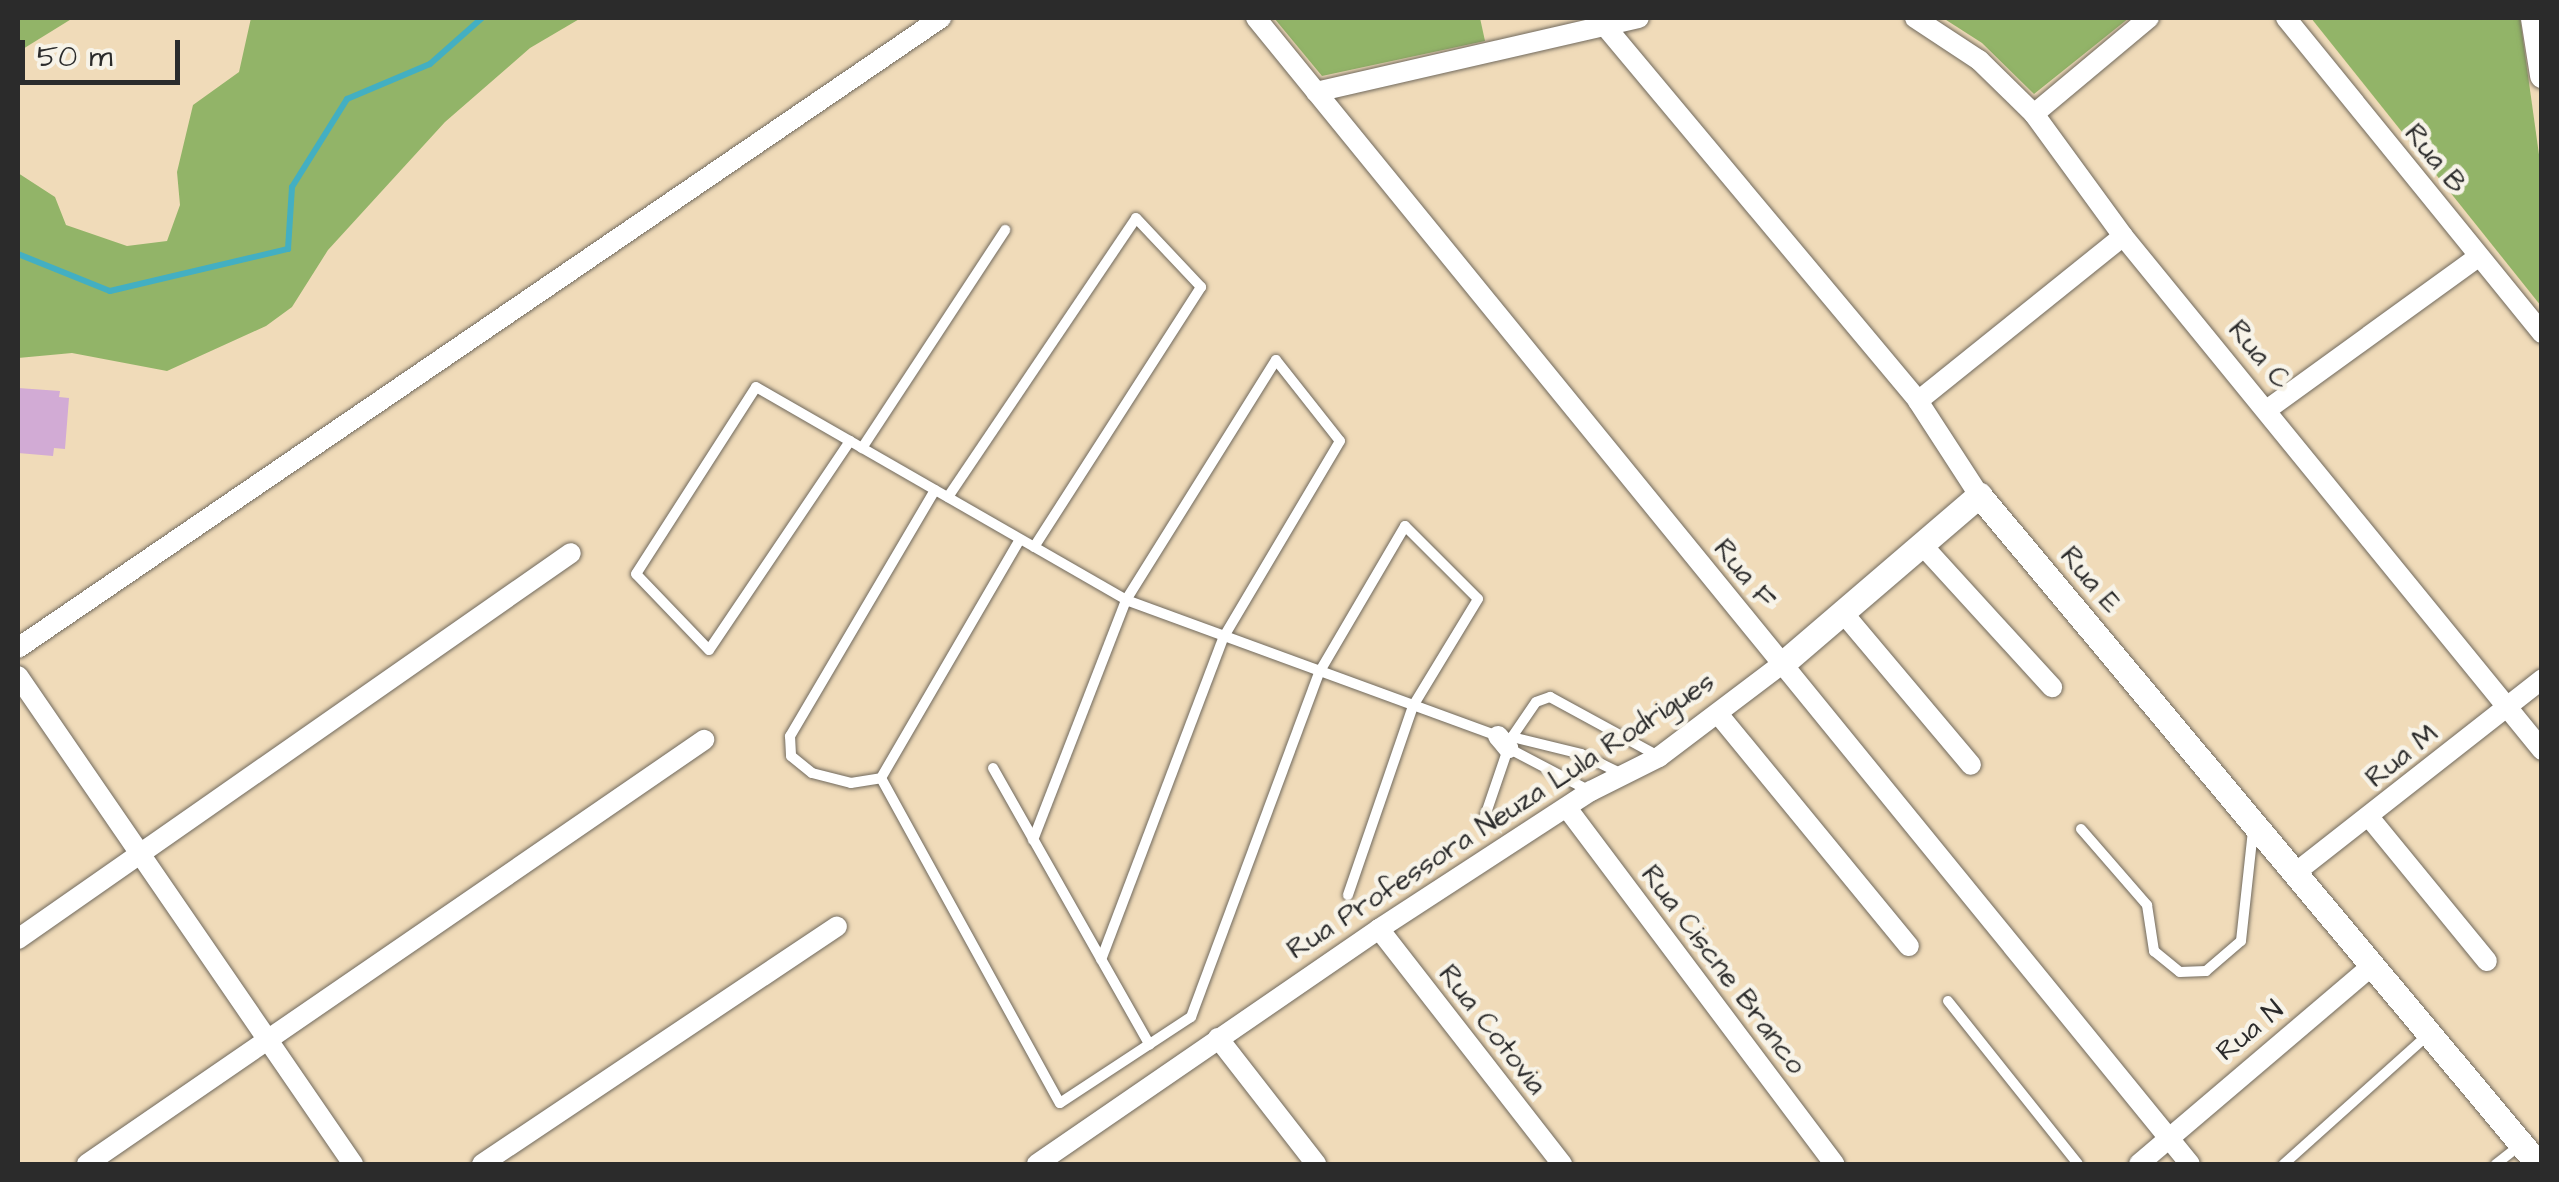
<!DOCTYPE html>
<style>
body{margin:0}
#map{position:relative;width:2559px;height:1182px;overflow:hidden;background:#f0dbb9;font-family:"Architects Daughter",sans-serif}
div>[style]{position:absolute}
.forest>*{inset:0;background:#92b468}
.stream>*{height:6px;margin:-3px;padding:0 3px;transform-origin:3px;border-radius:3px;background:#43afc2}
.building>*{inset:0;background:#d2abd5}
.roads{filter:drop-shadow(0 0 2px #70695d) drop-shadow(0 0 2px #70695d)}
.service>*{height:10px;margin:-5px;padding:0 5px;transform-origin:5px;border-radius:5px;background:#fff}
.minor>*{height:20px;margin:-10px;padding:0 10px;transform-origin:10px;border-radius:10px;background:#fff}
.tertiary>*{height:25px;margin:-12.5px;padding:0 12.5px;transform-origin:12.5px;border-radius:12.5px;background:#fff}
span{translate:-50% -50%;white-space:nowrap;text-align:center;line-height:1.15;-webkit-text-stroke:9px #f7f3e8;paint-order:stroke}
.street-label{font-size:28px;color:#2b2b2b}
.frame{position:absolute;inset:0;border:20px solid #2b2b2b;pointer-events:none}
.scale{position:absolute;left:20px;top:40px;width:160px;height:45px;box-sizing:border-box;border:5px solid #2b2b2b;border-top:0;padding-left:12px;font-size:30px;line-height:35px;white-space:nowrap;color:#2b2b2b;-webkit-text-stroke:8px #f7f3e8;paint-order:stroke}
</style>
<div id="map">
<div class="forest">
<i style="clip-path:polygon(18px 18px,73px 18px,18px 52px)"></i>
<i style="clip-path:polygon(251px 18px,581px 18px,530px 48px,445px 122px,328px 250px,292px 307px,266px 326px,167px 371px,72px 353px,18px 358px,18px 173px,55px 197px,66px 225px,127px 246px,167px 241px,180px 205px,177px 172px,193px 105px,239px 72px)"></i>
<i style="clip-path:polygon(1274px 18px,1480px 18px,1485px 41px,1322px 76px)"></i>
<i style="clip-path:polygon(1943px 18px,2129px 18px,2034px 94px,1982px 43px)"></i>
<i style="clip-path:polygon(2311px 18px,2520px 18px,2541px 169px,2541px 306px)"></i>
</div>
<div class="stream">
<i style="left:18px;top:254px;width:99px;rotate:21.9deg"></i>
<i style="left:110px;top:291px;width:183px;rotate:-13.3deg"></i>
<i style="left:288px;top:249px;width:62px;rotate:-86.3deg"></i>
<i style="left:292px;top:187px;width:104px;rotate:-58deg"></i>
<i style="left:347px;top:99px;width:90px;rotate:-22.9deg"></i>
<i style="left:430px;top:64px;width:69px;rotate:-41.5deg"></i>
</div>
<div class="building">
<i style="clip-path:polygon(18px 388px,60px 391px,59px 397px,69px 398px,65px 449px,54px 448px,53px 456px,18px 453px)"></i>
</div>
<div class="roads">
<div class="service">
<i style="left:850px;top:441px;width:252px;rotate:124deg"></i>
<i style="left:709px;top:650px;width:105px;rotate:-133.8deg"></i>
<i style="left:636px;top:574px;width:222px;rotate:-57.3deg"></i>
<i style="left:756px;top:387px;width:108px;rotate:29.9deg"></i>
<i style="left:850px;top:441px;width:319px;rotate:29.9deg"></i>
<i style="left:1126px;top:600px;width:396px;rotate:20.1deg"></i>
<i style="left:862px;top:448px;width:261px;rotate:-56.7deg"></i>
<i style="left:935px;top:490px;width:286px;rotate:120.5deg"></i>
<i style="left:790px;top:736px;width:20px;rotate:87deg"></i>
<i style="left:791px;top:756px;width:27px;rotate:39deg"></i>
<i style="left:812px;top:773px;width:40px;rotate:14.4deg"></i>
<i style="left:851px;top:783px;width:30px;rotate:-9deg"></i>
<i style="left:881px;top:778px;width:276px;rotate:-59.8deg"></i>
<i style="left:948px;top:497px;width:336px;rotate:-56deg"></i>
<i style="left:1136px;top:218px;width:95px;rotate:46.7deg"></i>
<i style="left:1201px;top:287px;width:309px;rotate:122.7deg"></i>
<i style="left:1512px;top:737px;width:71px;rotate:13.8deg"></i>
<i style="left:1581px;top:754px;width:48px;rotate:26deg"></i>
<i style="left:1508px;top:748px;width:93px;rotate:27.7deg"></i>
<i style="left:993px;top:768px;width:318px;rotate:60.5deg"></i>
<i style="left:881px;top:778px;width:371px;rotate:61.2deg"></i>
<i style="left:1060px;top:1103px;width:157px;rotate:-33.3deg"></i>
<i style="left:1191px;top:1017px;width:369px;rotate:-69.6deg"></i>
<i style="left:1320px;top:671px;width:168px;rotate:-59.6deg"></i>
<i style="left:1405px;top:526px;width:103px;rotate:45deg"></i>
<i style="left:1478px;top:599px;width:125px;rotate:121.3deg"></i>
<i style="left:1413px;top:706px;width:200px;rotate:109deg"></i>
<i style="left:1484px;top:819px;width:87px;rotate:-71.1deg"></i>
<i style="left:1512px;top:737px;width:42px;rotate:-55.6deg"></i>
<i style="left:1536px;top:702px;width:15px;rotate:-20deg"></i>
<i style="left:1550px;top:697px;width:123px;rotate:28.6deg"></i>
<i style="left:2081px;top:829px;width:101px;rotate:49deg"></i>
<i style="left:2147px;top:905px;width:47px;rotate:81.3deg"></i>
<i style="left:2154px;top:951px;width:33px;rotate:39deg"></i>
<i style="left:2180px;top:972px;width:26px;rotate:-2deg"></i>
<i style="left:2206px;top:971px;width:46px;rotate:-40.6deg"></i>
<i style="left:2241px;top:941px;width:111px;rotate:-83.8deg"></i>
<i style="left:1033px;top:840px;width:257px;rotate:-68.8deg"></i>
<i style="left:1126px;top:600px;width:283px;rotate:-58deg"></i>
<i style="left:1276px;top:360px;width:103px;rotate:51.7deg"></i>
<i style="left:1340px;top:441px;width:227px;rotate:120.7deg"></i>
<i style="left:1224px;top:636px;width:346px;rotate:110.8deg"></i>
<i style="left:1948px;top:1001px;width:208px;rotate:51.4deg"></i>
<i style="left:2284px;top:1164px;width:193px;rotate:-41.9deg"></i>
<i style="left:2496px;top:1164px;width:31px;rotate:-38deg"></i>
</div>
<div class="minor">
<i style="left:1256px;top:18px;width:1478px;rotate:50.82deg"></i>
<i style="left:1915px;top:18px;width:77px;rotate:33.3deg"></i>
<i style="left:1979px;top:60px;width:77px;rotate:44.5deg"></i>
<i style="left:2034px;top:114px;width:151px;rotate:53.9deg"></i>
<i style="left:2123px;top:236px;width:663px;rotate:50.81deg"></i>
<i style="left:2286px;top:18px;width:406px;rotate:50.9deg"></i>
<i style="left:1605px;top:26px;width:488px;rotate:50.1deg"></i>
<i style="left:1918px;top:401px;width:112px;rotate:57deg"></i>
<i style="left:1316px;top:92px;width:331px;rotate:-12.9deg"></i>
<i style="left:2034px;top:114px;width:150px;rotate:-39.9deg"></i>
<i style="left:1918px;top:401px;width:263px;rotate:-38.8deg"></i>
<i style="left:2268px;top:409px;width:259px;rotate:-35.9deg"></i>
<i style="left:1924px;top:547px;width:190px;rotate:47.6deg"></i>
<i style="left:1844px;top:614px;width:197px;rotate:49.9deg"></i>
<i style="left:18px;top:648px;width:1118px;rotate:-34.32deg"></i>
<i style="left:18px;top:676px;width:592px;rotate:55.53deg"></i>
<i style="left:1719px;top:715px;width:299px;rotate:50.6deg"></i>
<i style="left:1498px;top:736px;width:16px;rotate:50deg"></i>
<i style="left:1567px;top:808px;width:445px;rotate:53.1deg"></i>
<i style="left:2369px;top:817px;width:186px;rotate:50.7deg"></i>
<i style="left:2295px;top:873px;width:314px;rotate:-38.1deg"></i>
<i style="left:1379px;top:929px;width:298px;rotate:52.1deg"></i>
<i style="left:18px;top:939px;width:674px;rotate:-34.92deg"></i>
<i style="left:1218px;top:1038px;width:160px;rotate:52.1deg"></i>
<i style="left:87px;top:1164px;width:749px;rotate:-34.5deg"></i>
<i style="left:482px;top:1164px;width:427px;rotate:-33.8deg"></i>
<i style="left:1037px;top:1164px;width:415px;rotate:-34.5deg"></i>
<i style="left:1379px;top:929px;width:253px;rotate:-33.1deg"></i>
<i style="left:1591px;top:791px;width:76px;rotate:-26.6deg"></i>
<i style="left:1659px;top:757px;width:154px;rotate:-37.1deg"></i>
<i style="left:2139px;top:1164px;width:302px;rotate:-40.4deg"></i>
</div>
<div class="tertiary">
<i style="left:2533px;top:18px;width:58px;rotate:81deg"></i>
<i style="left:1782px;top:664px;width:260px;rotate:-40.6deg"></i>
<i style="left:1979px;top:495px;width:872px;rotate:50.12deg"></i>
</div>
</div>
<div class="street-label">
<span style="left:2435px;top:159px;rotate:51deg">Rua B</span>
<span style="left:2259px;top:355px;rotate:50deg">Rua C</span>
<span style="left:1744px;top:574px;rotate:51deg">Rua F</span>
<span style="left:2090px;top:580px;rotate:50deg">Rua E</span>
<span style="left:2402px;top:756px;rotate:-39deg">Rua M</span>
<span style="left:1501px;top:816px;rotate:-33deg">Rua Professora Neuza Lula Rodrigues</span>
<span style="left:1723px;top:970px;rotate:53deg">Rua Ciscne Branco</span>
<span style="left:1492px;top:1030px;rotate:52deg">Rua Cotovia</span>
<span style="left:2250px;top:1031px;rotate:-40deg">Rua N</span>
</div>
<div class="frame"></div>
<div class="scale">50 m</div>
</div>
